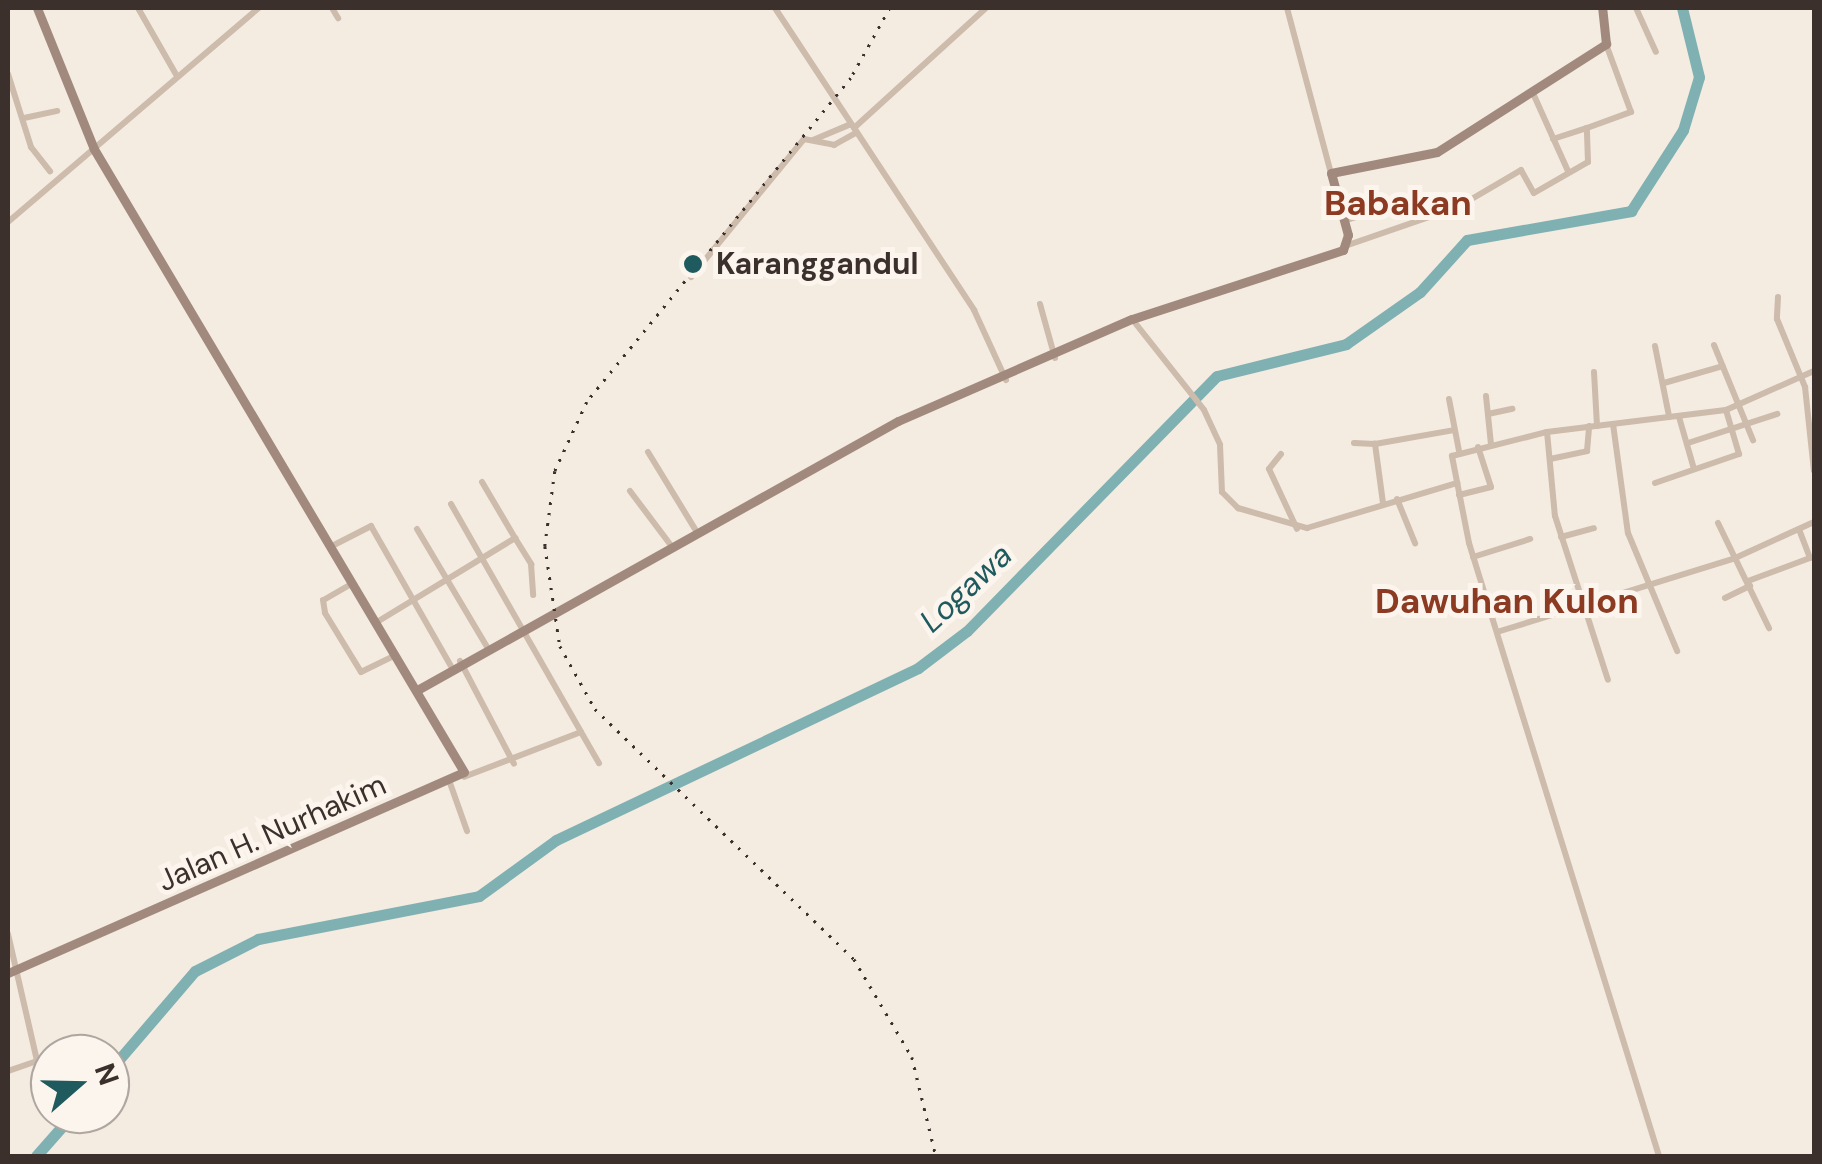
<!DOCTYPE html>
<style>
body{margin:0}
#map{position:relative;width:1822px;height:1164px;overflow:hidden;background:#f4ebe1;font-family:"DM Sans",sans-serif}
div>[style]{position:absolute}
.river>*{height:11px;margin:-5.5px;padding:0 5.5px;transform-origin:5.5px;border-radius:5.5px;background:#7fb0b2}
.street>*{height:6px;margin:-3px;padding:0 3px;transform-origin:3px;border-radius:3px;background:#cdbbac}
.secondary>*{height:9px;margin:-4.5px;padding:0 4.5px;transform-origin:4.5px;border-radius:4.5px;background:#a18a7d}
.rail>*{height:2.5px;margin-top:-1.25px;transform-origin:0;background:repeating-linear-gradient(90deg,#3b302b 0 2.5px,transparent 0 10.5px)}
.dots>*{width:28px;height:28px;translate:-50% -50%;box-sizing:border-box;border:5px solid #fbf5ee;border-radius:50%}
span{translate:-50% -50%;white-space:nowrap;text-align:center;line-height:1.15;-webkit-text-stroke:10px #fbf5ee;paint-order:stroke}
.poi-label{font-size:30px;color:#3b302b;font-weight:700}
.left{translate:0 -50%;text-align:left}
.street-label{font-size:30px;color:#3b302b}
.water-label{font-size:32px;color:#1f5a5e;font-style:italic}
.quarter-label{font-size:35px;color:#8c3b22;font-weight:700}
.frame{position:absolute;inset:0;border:10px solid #3b302b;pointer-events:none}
.north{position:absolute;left:30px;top:1034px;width:100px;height:100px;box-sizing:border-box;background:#fbf5ee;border:2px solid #aea6a0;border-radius:50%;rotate:70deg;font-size:28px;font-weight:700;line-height:40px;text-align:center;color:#3b302b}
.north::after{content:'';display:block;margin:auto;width:35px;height:45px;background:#1f5a5e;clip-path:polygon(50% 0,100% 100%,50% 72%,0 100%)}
</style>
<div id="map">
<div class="river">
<i style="left:110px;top:1070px;width:130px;rotate:-49.4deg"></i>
<i style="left:195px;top:971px;width:71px;rotate:-26.9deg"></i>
<i style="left:258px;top:939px;width:225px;rotate:-11deg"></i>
<i style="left:479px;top:896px;width:95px;rotate:-36deg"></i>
<i style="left:556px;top:840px;width:401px;rotate:-25.4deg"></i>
<i style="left:918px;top:668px;width:61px;rotate:-37.1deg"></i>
<i style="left:967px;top:631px;width:357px;rotate:-45.6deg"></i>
<i style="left:1217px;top:376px;width:133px;rotate:-13.9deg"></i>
<i style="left:1346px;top:344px;width:90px;rotate:-35.1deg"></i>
<i style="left:1420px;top:292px;width:70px;rotate:-47.9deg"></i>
<i style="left:1467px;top:240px;width:167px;rotate:-10deg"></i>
<i style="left:1631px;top:211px;width:96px;rotate:-57.3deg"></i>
<i style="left:1683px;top:130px;width:55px;rotate:-73.2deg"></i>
<i style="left:1699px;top:77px;width:71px;rotate:-103.8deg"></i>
<i style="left:36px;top:1156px;width:56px;rotate:-48.6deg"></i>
</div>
<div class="street">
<i style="left:138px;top:8px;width:78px;rotate:60.2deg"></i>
<i style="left:332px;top:8px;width:12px;rotate:59deg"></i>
<i style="left:775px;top:8px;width:362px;rotate:56.6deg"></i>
<i style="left:974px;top:310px;width:77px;rotate:65.4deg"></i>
<i style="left:1287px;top:8px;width:171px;rotate:75.1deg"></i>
<i style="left:1636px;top:8px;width:48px;rotate:65.6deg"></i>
<i style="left:8px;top:74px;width:77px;rotate:72.5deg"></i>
<i style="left:31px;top:147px;width:31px;rotate:52deg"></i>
<i style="left:1532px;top:91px;width:88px;rotate:65.8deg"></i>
<i style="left:24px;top:118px;width:34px;rotate:-12deg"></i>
<i style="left:854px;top:128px;width:178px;rotate:-42.3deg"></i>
<i style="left:1553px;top:139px;width:36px;rotate:-18deg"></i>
<i style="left:813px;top:140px;width:41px;rotate:-22.8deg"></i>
<i style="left:1344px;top:221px;width:26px;rotate:-18deg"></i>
<i style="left:8px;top:222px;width:330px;rotate:-40.5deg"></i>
<i style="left:1348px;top:245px;width:116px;rotate:-19.1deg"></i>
<i style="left:1458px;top:207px;width:73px;rotate:-30.4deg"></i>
<i style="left:1521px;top:170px;width:26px;rotate:61deg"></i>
<i style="left:1534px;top:193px;width:62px;rotate:-29.9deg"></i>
<i style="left:1588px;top:162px;width:34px;rotate:-92deg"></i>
<i style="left:1587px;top:128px;width:47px;rotate:-20deg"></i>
<i style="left:1631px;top:112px;width:72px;rotate:-110.2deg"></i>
<i style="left:691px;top:277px;width:178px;rotate:-50.7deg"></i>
<i style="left:804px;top:139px;width:31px;rotate:11deg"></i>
<i style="left:834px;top:145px;width:26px;rotate:-29deg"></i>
<i style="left:1778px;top:297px;width:22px;rotate:93deg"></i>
<i style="left:1777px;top:319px;width:74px;rotate:67.6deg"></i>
<i style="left:1805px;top:387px;width:84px;rotate:83.9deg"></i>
<i style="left:1040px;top:304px;width:56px;rotate:74.5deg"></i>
<i style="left:1132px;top:319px;width:116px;rotate:51.6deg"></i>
<i style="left:1204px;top:410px;width:38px;rotate:65deg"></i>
<i style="left:1220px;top:445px;width:47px;rotate:87.6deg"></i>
<i style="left:1222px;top:492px;width:23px;rotate:45deg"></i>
<i style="left:1238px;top:508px;width:72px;rotate:16.2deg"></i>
<i style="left:1307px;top:528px;width:157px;rotate:-16.7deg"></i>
<i style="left:1714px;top:345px;width:103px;rotate:67.7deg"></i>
<i style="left:1655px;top:346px;width:71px;rotate:78.7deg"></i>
<i style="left:1594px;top:372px;width:54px;rotate:86.8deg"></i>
<i style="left:1664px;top:383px;width:61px;rotate:-16.1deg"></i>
<i style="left:1486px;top:396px;width:48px;rotate:84.1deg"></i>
<i style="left:1449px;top:399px;width:53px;rotate:79.1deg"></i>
<i style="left:1488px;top:414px;width:25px;rotate:-12deg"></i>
<i style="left:1679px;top:417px;width:54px;rotate:73.9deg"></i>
<i style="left:1613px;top:424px;width:110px;rotate:82.2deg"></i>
<i style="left:1628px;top:533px;width:128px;rotate:67.4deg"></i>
<i style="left:1547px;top:432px;width:84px;rotate:84.6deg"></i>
<i style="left:1555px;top:516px;width:172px;rotate:72.1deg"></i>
<i style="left:1354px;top:443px;width:21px;rotate:3deg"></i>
<i style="left:1688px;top:443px;width:94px;rotate:-18deg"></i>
<i style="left:648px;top:452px;width:90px;rotate:58.6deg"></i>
<i style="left:1281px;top:454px;width:19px;rotate:129deg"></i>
<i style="left:1269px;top:469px;width:66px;rotate:65deg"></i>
<i style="left:1550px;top:459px;width:38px;rotate:-12deg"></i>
<i style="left:1587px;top:451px;width:25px;rotate:-85deg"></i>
<i style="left:1655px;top:483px;width:89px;rotate:-19deg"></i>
<i style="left:1739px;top:454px;width:46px;rotate:-106.5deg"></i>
<i style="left:630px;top:491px;width:66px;rotate:53deg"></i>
<i style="left:1459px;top:495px;width:33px;rotate:-14deg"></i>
<i style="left:1491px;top:487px;width:42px;rotate:-108deg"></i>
<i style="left:1397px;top:499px;width:48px;rotate:67.8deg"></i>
<i style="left:1383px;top:503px;width:60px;rotate:-97.7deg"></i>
<i style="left:1375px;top:444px;width:80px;rotate:-10deg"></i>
<i style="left:451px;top:504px;width:262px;rotate:60.3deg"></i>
<i style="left:581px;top:732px;width:125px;rotate:159deg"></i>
<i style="left:1718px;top:523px;width:117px;rotate:64.1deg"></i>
<i style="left:417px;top:529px;width:137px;rotate:59.3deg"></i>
<i style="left:1561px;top:537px;width:34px;rotate:-15deg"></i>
<i style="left:515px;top:538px;width:31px;rotate:58deg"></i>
<i style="left:531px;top:564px;width:31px;rotate:86deg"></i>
<i style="left:332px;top:546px;width:44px;rotate:-27.1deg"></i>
<i style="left:371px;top:526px;width:161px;rotate:60.3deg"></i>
<i style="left:1473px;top:557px;width:60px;rotate:-17.5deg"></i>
<i style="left:1748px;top:581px;width:66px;rotate:-20.4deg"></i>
<i style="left:1810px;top:558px;width:28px;rotate:-111deg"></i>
<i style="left:353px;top:583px;width:34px;rotate:150deg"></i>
<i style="left:323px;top:600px;width:13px;rotate:81deg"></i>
<i style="left:325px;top:613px;width:69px;rotate:58.6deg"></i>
<i style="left:361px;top:672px;width:39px;rotate:-26deg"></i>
<i style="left:1725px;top:598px;width:28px;rotate:-26deg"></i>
<i style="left:377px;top:622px;width:162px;rotate:-31.3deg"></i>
<i style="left:515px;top:538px;width:65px;rotate:-120.5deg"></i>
<i style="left:1497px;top:632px;width:247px;rotate:-17.2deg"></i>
<i style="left:1733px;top:559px;width:89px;rotate:-24.6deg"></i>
<i style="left:460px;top:661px;width:116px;rotate:62.3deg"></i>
<i style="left:581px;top:732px;width:36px;rotate:60deg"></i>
<i style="left:450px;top:783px;width:51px;rotate:70.5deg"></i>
<i style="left:8px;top:934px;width:130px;rotate:77.1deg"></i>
<i style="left:37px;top:1061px;width:31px;rotate:161deg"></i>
<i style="left:1659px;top:1156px;width:642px;rotate:-107.22deg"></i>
<i style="left:1469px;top:543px;width:89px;rotate:-101.1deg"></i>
<i style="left:1452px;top:456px;width:98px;rotate:-14.2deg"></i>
<i style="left:1547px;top:432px;width:180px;rotate:-7deg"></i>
<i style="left:1726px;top:410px;width:96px;rotate:-23.9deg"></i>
</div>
<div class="secondary">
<i style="left:419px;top:689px;width:549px;rotate:-29.23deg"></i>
<i style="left:898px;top:421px;width:255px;rotate:-23.6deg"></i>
<i style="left:1132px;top:319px;width:222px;rotate:-18.1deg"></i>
<i style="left:1343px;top:250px;width:16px;rotate:-72deg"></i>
<i style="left:1348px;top:235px;width:64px;rotate:-105.3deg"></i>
<i style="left:1331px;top:173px;width:108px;rotate:-11.2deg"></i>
<i style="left:1437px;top:152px;width:201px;rotate:-32.6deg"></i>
<i style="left:1606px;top:44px;width:36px;rotate:-96deg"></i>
<i style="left:8px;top:973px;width:498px;rotate:-23.8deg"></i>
<i style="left:464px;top:772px;width:725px;rotate:-120.71deg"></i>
<i style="left:94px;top:149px;width:152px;rotate:-112deg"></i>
</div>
<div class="rail">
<i style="left:890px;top:8px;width:80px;rotate:119.1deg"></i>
<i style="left:851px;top:78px;width:418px;rotate:129.2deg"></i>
<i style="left:587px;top:402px;width:76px;rotate:114.9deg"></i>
<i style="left:555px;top:471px;width:76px;rotate:97.6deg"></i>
<i style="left:545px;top:546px;width:101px;rotate:81.5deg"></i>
<i style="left:560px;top:646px;width:72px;rotate:60.9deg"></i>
<i style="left:595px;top:709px;width:360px;rotate:44deg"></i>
<i style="left:854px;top:959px;width:114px;rotate:59.4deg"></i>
<i style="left:912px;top:1057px;width:102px;rotate:76.4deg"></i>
</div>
<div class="dots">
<i style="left:693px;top:264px;background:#1f5a5e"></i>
</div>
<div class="poi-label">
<span class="left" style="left:716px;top:264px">Karanggandul</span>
</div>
<div class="street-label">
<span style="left:272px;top:833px;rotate:-24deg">Jalan H. Nurhakim</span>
</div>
<div class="water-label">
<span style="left:966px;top:588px;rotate:-43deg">Logawa</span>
</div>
<div class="quarter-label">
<span style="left:1398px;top:203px">Babakan</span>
<span style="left:1507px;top:601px">Dawuhan Kulon</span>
</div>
<div class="frame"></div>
<div class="north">N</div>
</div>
